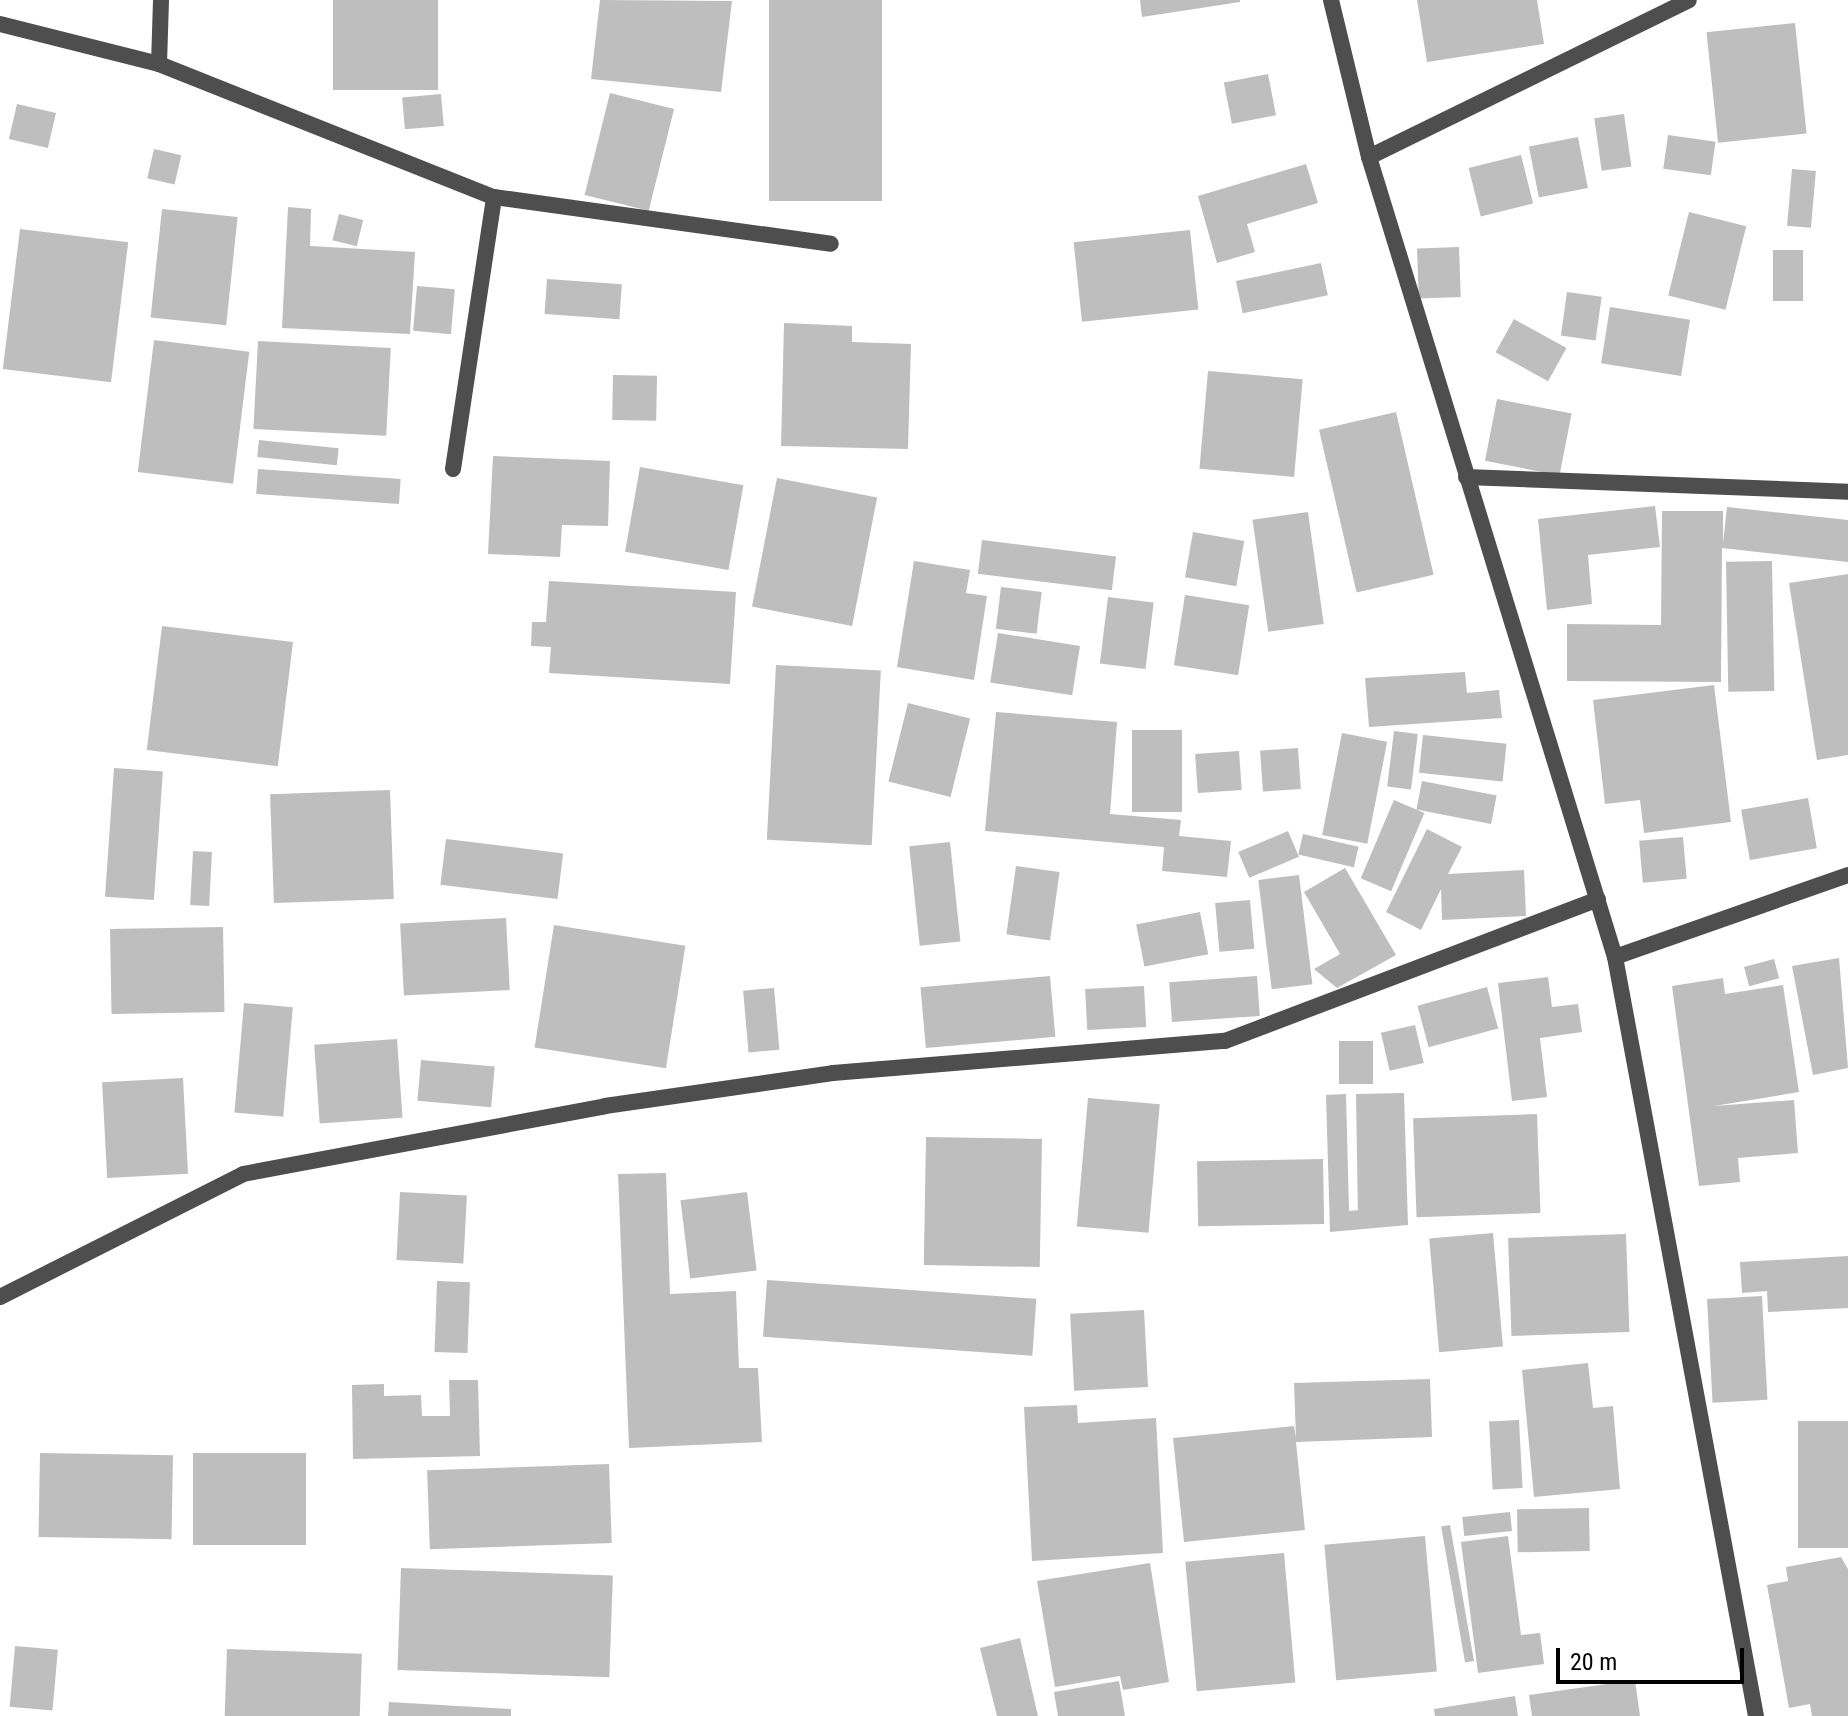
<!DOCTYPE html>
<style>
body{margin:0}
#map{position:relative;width:1848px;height:1716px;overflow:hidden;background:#fff;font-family:"Roboto Condensed",sans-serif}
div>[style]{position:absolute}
.building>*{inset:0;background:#bebebe;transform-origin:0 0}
.minor>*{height:16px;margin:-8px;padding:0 8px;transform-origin:8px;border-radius:8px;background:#4e4e4e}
span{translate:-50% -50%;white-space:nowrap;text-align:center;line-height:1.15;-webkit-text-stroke:6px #fff;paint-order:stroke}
.scale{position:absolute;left:1556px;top:1648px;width:188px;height:36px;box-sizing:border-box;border:4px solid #000;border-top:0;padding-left:10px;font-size:24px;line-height:28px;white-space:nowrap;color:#000;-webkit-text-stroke:6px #fff;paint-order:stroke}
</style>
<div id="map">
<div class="building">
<i style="left:333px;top:0;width:105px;height:90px"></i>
<i style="clip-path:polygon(600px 0,732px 1px,721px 92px,591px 79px)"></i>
<i style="left:769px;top:0;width:113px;height:201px"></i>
<i style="clip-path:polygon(1140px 0,1240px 0,1240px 2px,1142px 17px)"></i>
<i style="clip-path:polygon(1417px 0,1537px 0,1544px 44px,1427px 62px)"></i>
<i style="left:1795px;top:23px;width:111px;height:89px;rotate:84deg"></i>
<i style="left:1268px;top:74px;width:42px;height:45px;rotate:79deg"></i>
<i style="left:610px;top:93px;width:66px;height:105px;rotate:14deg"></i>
<i style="left:441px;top:94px;width:32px;height:39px;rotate:85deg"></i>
<i style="left:17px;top:104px;width:40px;height:36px;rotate:13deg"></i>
<i style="left:1624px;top:114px;width:53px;height:30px;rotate:82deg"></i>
<i style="left:1668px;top:135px;width:48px;height:34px;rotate:8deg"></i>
<i style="left:1578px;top:137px;width:52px;height:50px;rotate:79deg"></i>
<i style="left:154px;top:149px;width:28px;height:30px;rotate:13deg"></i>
<i style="left:1521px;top:155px;width:50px;height:54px;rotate:76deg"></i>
<i style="clip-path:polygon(1306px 164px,1318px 203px,1247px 224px,1255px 252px,1217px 263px,1198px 196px)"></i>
<i style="left:1792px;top:169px;width:24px;height:57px;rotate:5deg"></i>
<i style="clip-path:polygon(288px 207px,311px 209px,310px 246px,415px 252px,410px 334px,282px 328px)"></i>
<i style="left:162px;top:209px;width:76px;height:109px;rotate:6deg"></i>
<i style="left:1689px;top:212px;width:59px;height:86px;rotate:14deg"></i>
<i style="left:339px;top:214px;width:25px;height:27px;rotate:14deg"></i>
<i style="left:20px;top:229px;width:109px;height:141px;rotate:7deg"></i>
<i style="left:1190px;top:230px;width:80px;height:117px;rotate:84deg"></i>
<i style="left:1459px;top:247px;width:50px;height:42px;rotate:88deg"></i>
<i style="left:1803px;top:250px;width:51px;height:30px;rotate:90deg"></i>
<i style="left:1321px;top:263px;width:33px;height:87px;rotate:78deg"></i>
<i style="left:547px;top:279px;width:75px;height:35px;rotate:4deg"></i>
<i style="left:417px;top:286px;width:38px;height:45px;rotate:5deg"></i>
<i style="left:1567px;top:292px;width:35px;height:44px;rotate:8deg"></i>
<i style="left:1610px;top:307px;width:81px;height:57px;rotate:9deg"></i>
<i style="left:1514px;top:319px;width:60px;height:38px;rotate:29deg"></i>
<i style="clip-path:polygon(784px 323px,852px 326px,852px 342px,911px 344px,908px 449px,781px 446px)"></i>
<i style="left:154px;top:340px;width:96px;height:133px;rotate:7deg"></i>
<i style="left:258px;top:341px;width:133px;height:88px;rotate:3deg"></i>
<i style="left:1208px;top:371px;width:95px;height:98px;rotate:5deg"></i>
<i style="left:613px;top:375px;width:44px;height:45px;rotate:1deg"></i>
<i style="left:1497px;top:399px;width:76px;height:63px;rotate:11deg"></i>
<i style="left:1396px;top:412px;width:167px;height:79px;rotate:77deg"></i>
<i style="left:259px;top:440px;width:80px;height:17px;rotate:6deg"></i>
<i style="clip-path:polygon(493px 456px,610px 461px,608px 526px,562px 525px,560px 557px,488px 554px)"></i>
<i style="left:640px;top:467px;width:105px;height:86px;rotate:10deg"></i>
<i style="left:258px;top:469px;width:143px;height:25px;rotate:4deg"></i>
<i style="left:777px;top:478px;width:102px;height:131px;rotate:11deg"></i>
<i style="clip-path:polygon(1655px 506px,1660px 547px,1588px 555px,1592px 604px,1547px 610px,1538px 519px)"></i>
<i style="clip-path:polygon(1727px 507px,1848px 520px,1848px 562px,1722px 548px,1721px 682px,1567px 681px,1567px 624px,1661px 625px,1662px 511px,1723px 511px,1723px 543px)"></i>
<i style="left:1308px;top:512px;width:113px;height:56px;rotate:82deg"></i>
<i style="left:1193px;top:532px;width:52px;height:46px;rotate:10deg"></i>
<i style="left:982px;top:540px;width:135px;height:34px;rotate:7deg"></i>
<i style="clip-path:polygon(914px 561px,970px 570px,966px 593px,987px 596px,974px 680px,897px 667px)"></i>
<i style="left:1772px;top:561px;width:130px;height:46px;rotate:89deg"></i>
<i style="clip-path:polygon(1848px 574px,1848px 755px,1817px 760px,1789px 583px)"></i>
<i style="clip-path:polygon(549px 581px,736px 592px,730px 684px,549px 673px,551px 647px,531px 646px,532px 622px,546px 622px)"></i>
<i style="left:1001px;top:587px;width:41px;height:42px;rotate:7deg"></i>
<i style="left:1185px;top:595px;width:65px;height:71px;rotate:9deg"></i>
<i style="left:1108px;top:597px;width:46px;height:67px;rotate:7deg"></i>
<i style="left:162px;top:626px;width:132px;height:125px;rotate:7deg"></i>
<i style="left:998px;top:633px;width:83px;height:50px;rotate:9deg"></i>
<i style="left:776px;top:665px;width:105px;height:175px;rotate:3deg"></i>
<i style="clip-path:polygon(1465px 672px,1467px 693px,1499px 690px,1502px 718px,1369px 727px,1365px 678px)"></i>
<i style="clip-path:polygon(1714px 685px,1731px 822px,1644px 833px,1640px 800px,1605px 804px,1593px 700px)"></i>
<i style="left:908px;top:703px;width:64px;height:81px;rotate:14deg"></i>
<i style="clip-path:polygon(996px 712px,1117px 722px,1110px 814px,1181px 820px,1179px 836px,1231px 841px,1227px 877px,1162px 871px,1164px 847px,985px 831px)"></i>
<i style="left:1182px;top:730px;width:82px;height:50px;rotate:90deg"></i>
<i style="left:1394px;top:731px;width:24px;height:56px;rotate:7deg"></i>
<i style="left:1342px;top:733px;width:46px;height:104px;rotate:11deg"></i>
<i style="left:1423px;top:735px;width:84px;height:38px;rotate:6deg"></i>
<i style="left:1298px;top:748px;width:41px;height:38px;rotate:86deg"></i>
<i style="left:1239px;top:751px;width:39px;height:44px;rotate:86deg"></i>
<i style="left:114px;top:768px;width:49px;height:129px;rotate:4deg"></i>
<i style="left:1422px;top:781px;width:76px;height:29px;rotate:11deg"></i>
<i style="left:390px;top:790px;width:109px;height:120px;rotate:88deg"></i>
<i style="left:1808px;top:798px;width:51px;height:68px;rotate:80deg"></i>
<i style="left:1394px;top:800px;width:33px;height:85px;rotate:23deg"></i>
<i style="clip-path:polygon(1427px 829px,1462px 847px,1448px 874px,1524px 870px,1526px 916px,1442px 920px,1441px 889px,1421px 930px,1386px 912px)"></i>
<i style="left:1288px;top:831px;width:28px;height:54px;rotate:67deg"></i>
<i style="left:1303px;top:834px;width:57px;height:21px;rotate:13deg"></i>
<i style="left:1683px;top:837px;width:42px;height:44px;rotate:85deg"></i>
<i style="left:446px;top:839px;width:118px;height:46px;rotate:7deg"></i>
<i style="left:950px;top:842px;width:100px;height:41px;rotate:84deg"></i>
<i style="left:193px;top:851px;width:19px;height:54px;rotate:3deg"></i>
<i style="left:1016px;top:866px;width:44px;height:69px;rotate:8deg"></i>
<i style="clip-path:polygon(1345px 868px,1396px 955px,1337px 988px,1314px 969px,1340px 954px,1304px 892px)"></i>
<i style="left:1299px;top:875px;width:110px;height:41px;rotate:83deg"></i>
<i style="left:1250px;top:900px;width:49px;height:35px;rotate:85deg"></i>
<i style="left:1200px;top:912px;width:43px;height:65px;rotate:79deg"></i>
<i style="left:506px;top:918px;width:72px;height:106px;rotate:87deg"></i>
<i style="left:554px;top:925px;width:133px;height:124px;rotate:9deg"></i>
<i style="left:223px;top:927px;width:85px;height:113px;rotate:89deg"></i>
<i style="clip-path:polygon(1839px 958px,1848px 1068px,1813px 1075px,1792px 966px)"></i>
<i style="left:1774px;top:959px;width:20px;height:31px;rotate:75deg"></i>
<i style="left:1050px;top:976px;width:61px;height:130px;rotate:85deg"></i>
<i style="left:1257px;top:976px;width:40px;height:88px;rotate:86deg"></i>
<i style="clip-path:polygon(1548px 977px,1552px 1007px,1578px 1004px,1582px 1032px,1540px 1038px,1547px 1097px,1512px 1101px,1498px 983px)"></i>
<i style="clip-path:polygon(1723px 978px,1725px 994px,1783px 985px,1799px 1092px,1714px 1106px,1794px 1100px,1798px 1153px,1738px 1158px,1740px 1182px,1699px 1186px,1672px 986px)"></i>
<i style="left:1144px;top:986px;width:41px;height:59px;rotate:87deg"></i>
<i style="left:1487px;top:987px;width:43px;height:72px;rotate:75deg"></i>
<i style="left:774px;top:988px;width:62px;height:31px;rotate:85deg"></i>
<i style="left:244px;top:1003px;width:49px;height:110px;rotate:5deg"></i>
<i style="left:1415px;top:1025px;width:39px;height:35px;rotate:77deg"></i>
<i style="left:397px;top:1039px;width:79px;height:83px;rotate:86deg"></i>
<i style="left:1339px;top:1041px;width:34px;height:43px"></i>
<i style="left:421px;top:1060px;width:74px;height:41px;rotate:5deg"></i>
<i style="left:183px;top:1078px;width:96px;height:81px;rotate:87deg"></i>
<i style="clip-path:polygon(1404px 1093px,1408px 1225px,1330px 1232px,1326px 1095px,1346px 1094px,1349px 1211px,1358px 1210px,1358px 1219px,1356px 1094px)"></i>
<i style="left:1088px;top:1098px;width:72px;height:129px;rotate:5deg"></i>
<i style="left:1537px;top:1114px;width:99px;height:124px;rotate:88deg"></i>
<i style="left:926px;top:1137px;width:116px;height:128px;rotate:1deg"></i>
<i style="left:1323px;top:1159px;width:65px;height:126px;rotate:89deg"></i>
<i style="clip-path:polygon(666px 1173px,670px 1294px,736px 1291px,739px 1368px,758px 1368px,762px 1442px,629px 1448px,618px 1174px)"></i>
<i style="left:400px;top:1192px;width:67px;height:68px;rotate:3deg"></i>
<i style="left:747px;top:1192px;width:79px;height:67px;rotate:83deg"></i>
<i style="left:1493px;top:1233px;width:114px;height:64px;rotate:85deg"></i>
<i style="left:1626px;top:1234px;width:98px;height:118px;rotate:88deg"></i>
<i style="clip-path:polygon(1848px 1256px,1848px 1308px,1768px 1312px,1767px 1291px,1742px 1293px,1740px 1262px)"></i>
<i style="left:767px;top:1280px;width:270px;height:57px;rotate:4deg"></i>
<i style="left:437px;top:1281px;width:33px;height:71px;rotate:2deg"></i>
<i style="left:1762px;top:1296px;width:104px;height:55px;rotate:87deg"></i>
<i style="left:1144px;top:1310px;width:77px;height:74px;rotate:87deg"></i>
<i style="clip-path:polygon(1588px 1363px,1593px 1408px,1613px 1406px,1620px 1489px,1534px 1497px,1522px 1370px)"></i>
<i style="clip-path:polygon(1430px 1379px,1432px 1437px,1296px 1442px,1305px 1530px,1184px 1542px,1173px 1438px,1294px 1426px,1296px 1438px,1294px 1383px)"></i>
<i style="clip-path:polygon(449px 1380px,478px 1380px,480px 1456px,353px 1459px,352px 1385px,384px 1384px,384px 1396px,421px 1395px,422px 1416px,450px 1416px)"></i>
<i style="clip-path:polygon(1077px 1405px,1078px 1423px,1156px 1418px,1163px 1553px,1032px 1561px,1024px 1407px)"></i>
<i style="left:1519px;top:1420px;width:68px;height:30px;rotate:87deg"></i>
<i style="left:1848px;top:1421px;width:127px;height:50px;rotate:90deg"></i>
<i style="left:40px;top:1453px;width:133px;height:84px;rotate:1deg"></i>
<i style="left:193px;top:1453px;width:113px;height:92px"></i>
<i style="left:609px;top:1464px;width:79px;height:182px;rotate:88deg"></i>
<i style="left:1589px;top:1508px;width:43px;height:72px;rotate:89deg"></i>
<i style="left:1510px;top:1512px;width:19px;height:48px;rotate:84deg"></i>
<i style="left:1450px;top:1525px;width:138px;height:9px;rotate:80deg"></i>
<i style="left:1425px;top:1536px;width:136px;height:101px;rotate:85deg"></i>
<i style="clip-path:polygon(1508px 1536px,1521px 1635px,1540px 1633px,1544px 1664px,1478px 1673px,1461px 1542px)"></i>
<i style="left:1284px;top:1553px;width:130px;height:99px;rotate:85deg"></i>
<i style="clip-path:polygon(1841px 1557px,1848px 1569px,1848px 1716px,1812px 1716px,1810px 1704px,1789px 1708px,1767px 1585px,1788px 1581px,1786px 1567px)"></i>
<i style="clip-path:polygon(1150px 1563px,1169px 1682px,1123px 1690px,1120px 1676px,1055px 1687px,1037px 1581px)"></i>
<i style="left:401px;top:1568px;width:212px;height:102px;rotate:2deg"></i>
<i style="clip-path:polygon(1020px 1638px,1038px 1716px,997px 1716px,980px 1648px)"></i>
<i style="left:15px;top:1646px;width:43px;height:61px;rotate:5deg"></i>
<i style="left:227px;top:1649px;width:135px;height:67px;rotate:2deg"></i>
<i style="clip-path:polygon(1635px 1680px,1640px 1716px,1532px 1716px,1529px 1695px)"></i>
<i style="clip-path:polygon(1119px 1681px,1125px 1716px,1058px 1716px,1054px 1692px)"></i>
<i style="clip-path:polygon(1515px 1696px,1518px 1716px,1435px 1716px,1434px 1709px)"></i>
<i style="clip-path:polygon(389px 1702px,511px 1709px,511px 1716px,388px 1716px)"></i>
</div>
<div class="minor">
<i style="left:1331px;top:0;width:162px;rotate:76.4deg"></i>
<i style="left:1369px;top:157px;width:837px;rotate:72.91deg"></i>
<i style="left:1615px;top:957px;width:772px;rotate:79.48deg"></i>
<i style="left:0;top:24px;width:164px;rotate:14.1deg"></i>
<i style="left:159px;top:64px;width:360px;rotate:21.7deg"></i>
<i style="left:494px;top:197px;width:340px;rotate:7.9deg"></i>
<i style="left:159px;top:64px;width:64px;rotate:-88.2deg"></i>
<i style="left:1369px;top:157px;width:356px;rotate:-26.1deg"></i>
<i style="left:453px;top:469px;width:275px;rotate:-81.4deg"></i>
<i style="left:1466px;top:477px;width:382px;rotate:2.2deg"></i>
<i style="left:1615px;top:957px;width:247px;rotate:-19.4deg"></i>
<i style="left:0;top:1297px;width:272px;rotate:-26.8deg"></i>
<i style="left:243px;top:1174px;width:368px;rotate:-10.6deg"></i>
<i style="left:605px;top:1106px;width:230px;rotate:-8.2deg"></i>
<i style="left:833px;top:1073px;width:393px;rotate:-4.7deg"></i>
<i style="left:1225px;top:1041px;width:399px;rotate:-20.8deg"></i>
</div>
<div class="scale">20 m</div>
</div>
